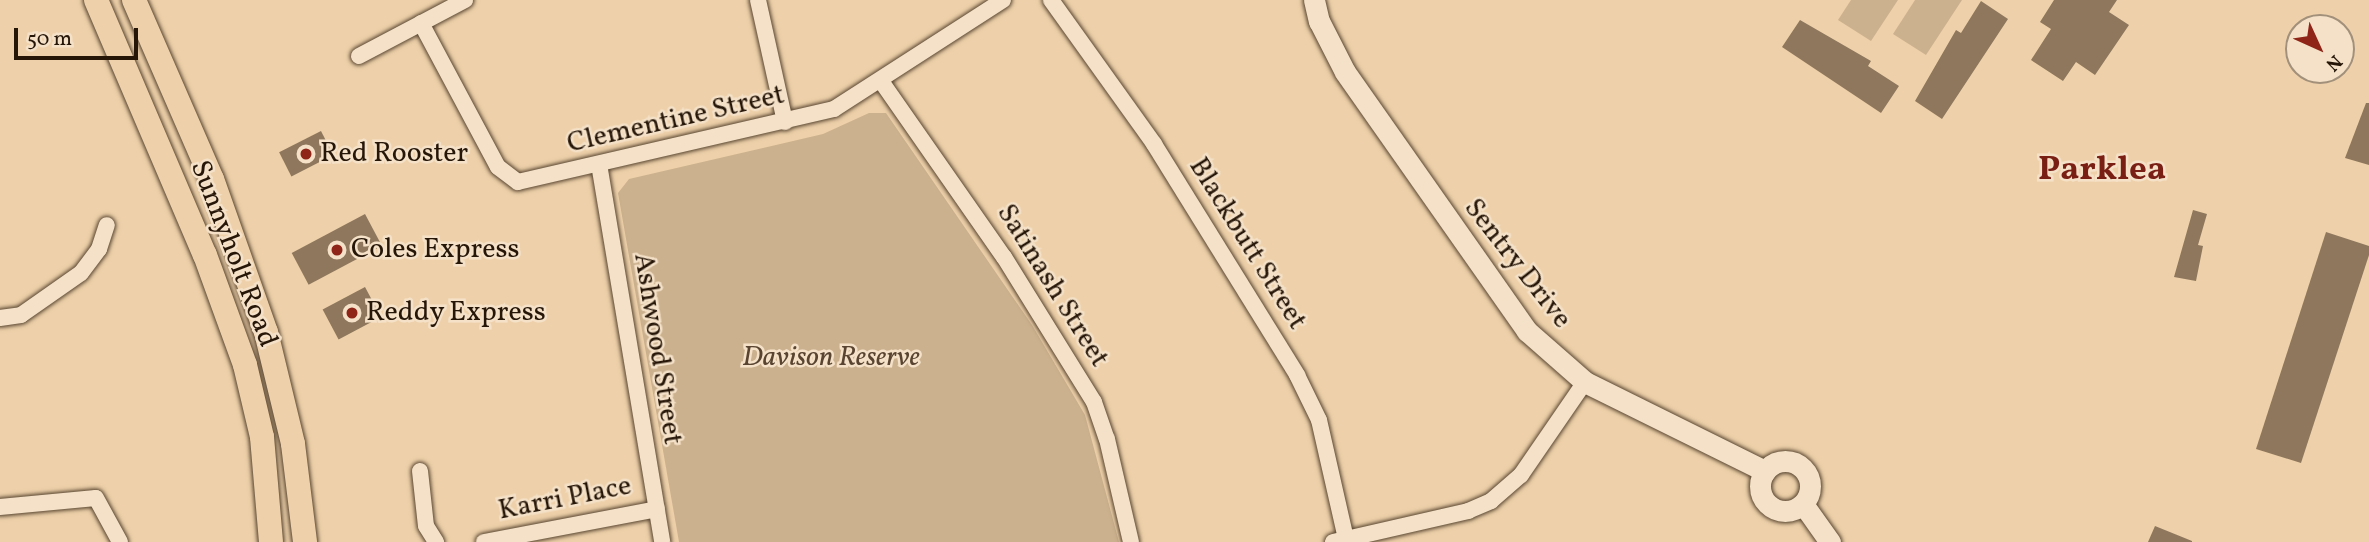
<!DOCTYPE html>
<style>
body{margin:0}
#map{position:relative;width:2369px;height:542px;overflow:hidden;background:#eed1aa;font-family:Vollkorn,serif}
div>[style]{position:absolute}
.green>*{inset:0;background:#ccb18e}
.building>*{inset:0;background:#8e775c;transform-origin:0 0}
.roads{filter:drop-shadow(0 0 2px #584530) drop-shadow(0 0 2px #584530)}
.street>*{height:16px;margin:-8px;padding:0 8px;transform-origin:8px;border-radius:8px;background:#f4e1c8}
.secondary>*{height:21px;margin:-10.5px;padding:0 10.5px;transform-origin:10.5px;border-radius:10.5px;background:#f4e1c8}
.secondary>.ring{margin:-10.5px;padding:0;box-sizing:content-box;background:none;border:21px solid #f4e1c8;border-radius:50%}
.primary>*{height:24px;margin:-12px;padding:0 12px;transform-origin:12px;border-radius:12px;background:#eed1aa}
.dots>*{width:19px;height:19px;translate:-50% -50%;box-sizing:border-box;border:4px solid #f4e1c8;border-radius:50%}
span{translate:-50% -50%;white-space:nowrap;text-align:center;line-height:1.15;-webkit-text-stroke:5px #f4e1c8;paint-order:stroke}
.street-label{font-size:28px;color:#261608}
.poi-label{font-size:28px;color:#261608}
.left{translate:0 -50%;text-align:left}
.park-label{font-size:28px;color:#584430;font-style:italic}
.district-label{font-size:35px;color:#7a1f14;font-weight:700}
.north{position:absolute;left:2285px;top:14px;width:70px;height:70px;box-sizing:border-box;background:#f4e1c8;border:2px solid #a2907b;border-radius:50%;rotate:135deg;font-size:19px;font-weight:700;line-height:28px;text-align:center;color:#261608}
.north::after{content:'';display:block;margin:auto;width:24px;height:32px;background:#8f2418;clip-path:polygon(50% 0,100% 100%,50% 72%,0 100%)}
.scale{position:absolute;left:14px;top:28px;width:124px;height:32px;box-sizing:border-box;border:4px solid #261608;border-top:0;padding-left:9px;font-size:21px;line-height:24px;white-space:nowrap;color:#261608;-webkit-text-stroke:5px #f4e1c8;paint-order:stroke}
</style>
<div id="map">
<div class="green">
<i style="clip-path:polygon(1851px 0,1898px 0,1871px 41px,1838px 20px)"></i>
<i style="clip-path:polygon(1915px 0,1962px 0,1926px 55px,1893px 34px)"></i>
<i style="clip-path:polygon(869px 113px,886px 113px,1032px 325px,1085px 415px,1119px 542px,679px 542px,618px 193px,629px 179px,823px 134px)"></i>
</div>
<div class="building">
<i style="clip-path:polygon(2054px 0,2117px 0,2109px 12px,2129px 25px,2095px 75px,2076px 62px,2063px 81px,2031px 60px,2051px 29px,2040px 22px)"></i>
<i style="clip-path:polygon(1981px 1px,2008px 19px,1942px 119px,1915px 101px,1956px 30px,1961px 33px)"></i>
<i style="clip-path:polygon(1800px 20px,1871px 61px,1868px 66px,1899px 86px,1881px 113px,1782px 47px)"></i>
<i style="clip-path:polygon(2366px 103px,2369px 103px,2369px 165px,2345px 158px)"></i>
<i style="left:321px;top:131px;width:27px;height:47px;rotate:63deg"></i>
<i style="clip-path:polygon(2193px 210px,2207px 214px,2198px 245px,2203px 246px,2196px 281px,2174px 277px)"></i>
<i style="left:365px;top:214px;width:36px;height:83px;rotate:62deg"></i>
<i style="clip-path:polygon(2326px 232px,2369px 246px,2369px 255px,2301px 463px,2256px 449px)"></i>
<i style="left:365px;top:287px;width:34px;height:48px;rotate:62deg"></i>
<i style="clip-path:polygon(2155px 526px,2192px 541px,2192px 542px,2148px 542px)"></i>
</div>
<div class="roads">
<div class="street">
<i style="left:758px;top:0;width:125px;rotate:77.5deg"></i>
<i style="left:1051px;top:0;width:177px;rotate:54.4deg"></i>
<i style="left:1154px;top:144px;width:272px;rotate:58.2deg"></i>
<i style="left:1297px;top:375px;width:50px;rotate:63.9deg"></i>
<i style="left:1319px;top:420px;width:122px;rotate:77.2deg"></i>
<i style="left:421px;top:23px;width:163px;rotate:61.9deg"></i>
<i style="left:498px;top:167px;width:25px;rotate:37deg"></i>
<i style="left:518px;top:182px;width:324px;rotate:-13deg"></i>
<i style="left:834px;top:109px;width:201px;rotate:-32.8deg"></i>
<i style="left:359px;top:56px;width:120px;rotate:-27.8deg"></i>
<i style="left:881px;top:81px;width:215px;rotate:55.1deg"></i>
<i style="left:1004px;top:257px;width:171px;rotate:58.2deg"></i>
<i style="left:1094px;top:402px;width:39px;rotate:71deg"></i>
<i style="left:1107px;top:439px;width:106px;rotate:76.9deg"></i>
<i style="left:599px;top:164px;width:383px;rotate:80.5deg"></i>
<i style="left:0;top:318px;width:21px;rotate:-8deg"></i>
<i style="left:21px;top:315px;width:73px;rotate:-35deg"></i>
<i style="left:81px;top:273px;width:30px;rotate:-53deg"></i>
<i style="left:99px;top:249px;width:25px;rotate:-72deg"></i>
<i style="left:420px;top:471px;width:55px;rotate:83.8deg"></i>
<i style="left:426px;top:526px;width:19px;rotate:58deg"></i>
<i style="left:0;top:507px;width:96px;rotate:-5.4deg"></i>
<i style="left:96px;top:498px;width:50px;rotate:61.4deg"></i>
<i style="left:484px;top:542px;width:176px;rotate:-10.8deg"></i>
<i style="left:1333px;top:542px;width:139px;rotate:-12.9deg"></i>
<i style="left:1468px;top:511px;width:25px;rotate:-23deg"></i>
<i style="left:1491px;top:501px;width:40px;rotate:-41deg"></i>
<i style="left:1521px;top:475px;width:113px;rotate:-55.5deg"></i>
</div>
<div class="secondary">
<i style="left:1314px;top:0;width:22px;rotate:77deg"></i>
<i style="left:1319px;top:21px;width:57px;rotate:63deg"></i>
<i style="left:1345px;top:72px;width:317px;rotate:54.9deg"></i>
<i style="left:1527px;top:331px;width:77px;rotate:41.3deg"></i>
<i style="left:1585px;top:382px;width:201px;rotate:26.3deg"></i>
<i class="ring" style="left:1760px;top:461px;width:29px;height:29px"></i>
<i style="left:1803px;top:504px;width:47px;rotate:54.6deg"></i>
</div>
<div class="primary">
<i style="left:96px;top:0;width:277px;rotate:66.9deg"></i>
<i style="left:205px;top:255px;width:117px;rotate:70deg"></i>
<i style="left:245px;top:365px;width:74px;rotate:76.7deg"></i>
<i style="left:262px;top:437px;width:105px;rotate:85.1deg"></i>
<i style="left:134px;top:0;width:195px;rotate:66.5deg"></i>
<i style="left:212px;top:179px;width:162px;rotate:70.6deg"></i>
<i style="left:266px;top:332px;width:115px;rotate:76.4deg"></i>
<i style="left:293px;top:444px;width:99px;rotate:83deg"></i>
</div>
</div>
<div class="dots">
<i style="left:306px;top:154px;background:#8f2418"></i>
<i style="left:337px;top:250px;background:#8f2418"></i>
<i style="left:352px;top:313px;background:#8f2418"></i>
</div>
<div class="street-label">
<span style="left:676px;top:120px;rotate:-13deg">Clementine Street</span>
<span style="left:1247px;top:244px;rotate:58deg">Blackbutt Street</span>
<span style="left:233px;top:254px;rotate:69deg">Sunnyholt Road</span>
<span style="left:1517px;top:264px;rotate:52deg">Sentry Drive</span>
<span style="left:1052px;top:286px;rotate:58deg">Satinash Street</span>
<span style="left:657px;top:349px;rotate:81deg">Ashwood Street</span>
<span style="left:565px;top:499px;rotate:-11deg">Karri Place</span>
</div>
<div class="poi-label">
<span class="left" style="left:320px;top:154px">Red Rooster</span>
<span class="left" style="left:351px;top:250px">Coles Express</span>
<span class="left" style="left:366px;top:313px">Reddy Express</span>
</div>
<div class="park-label">
<span style="left:831px;top:358px">Davison Reserve</span>
</div>
<div class="district-label">
<span style="left:2102px;top:170px">Parklea</span>
</div>
<div class="north">N</div>
<div class="scale">50 m</div>
</div>
